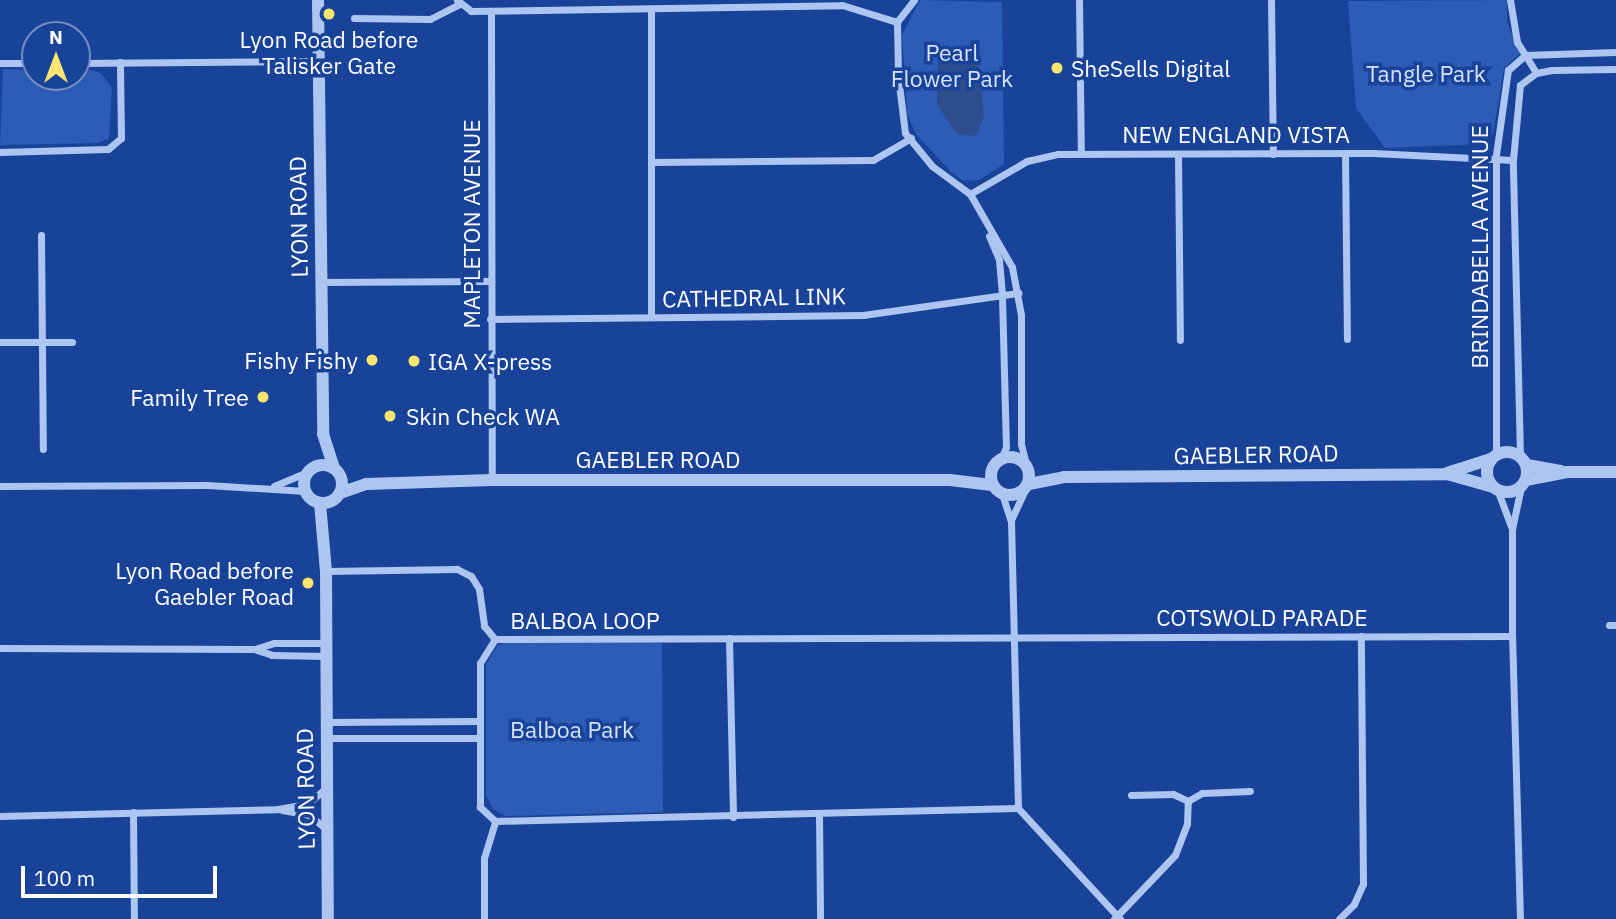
<!DOCTYPE html>
<style>
body{margin:0}
#map{position:relative;width:1616px;height:919px;overflow:hidden;background:#184399;font-family:"IBM Plex Sans",sans-serif}
div>[style]{position:absolute}
.green>*{inset:0;background:#2c5cb6}
.water>*{inset:0;background:#2f4d8d}
.minor>*{height:7px;margin:-3.5px;padding:0 3.5px;transform-origin:3.5px;border-radius:3.5px;background:#adc5f1}
.tertiary>*{height:12px;margin:-6px;padding:0 6px;transform-origin:6px;border-radius:6px;background:#adc5f1}
.tertiary>.ring{margin:-6px;padding:0;box-sizing:content-box;background:none;border:12px solid #adc5f1;border-radius:50%}
.dots>*{width:19px;height:19px;translate:-50% -50%;box-sizing:border-box;border:4px solid #184399;border-radius:50%}
span{translate:-50% -50%;white-space:nowrap;text-align:center;line-height:1.15;-webkit-text-stroke:7px #184399;paint-order:stroke}
.poi-label{font-size:23px;color:#fff}
.left{translate:0 -50%;text-align:left}
.right{translate:-100% -50%;text-align:right}
.park-label{font-size:23px;color:#d5e2fc}
.street-label{font-size:23px;color:#fff}
.north{position:absolute;left:21px;top:21px;width:70px;height:70px;box-sizing:border-box;background:#184399;border:2px solid #748ec2;border-radius:50%;rotate:0deg;font-size:19px;font-weight:700;line-height:28px;text-align:center;color:#fff}
.north::after{content:'';display:block;margin:auto;width:24px;height:32px;background:#ffe56e;clip-path:polygon(50% 0,100% 100%,50% 72%,0 100%)}
.scale{position:absolute;left:21px;top:866px;width:196px;height:32px;box-sizing:border-box;border:4px solid #fff;border-top:0;padding-left:9px;font-size:21px;line-height:24px;white-space:nowrap;color:#fff;-webkit-text-stroke:5px #184399;paint-order:stroke}
</style>
<div id="map">
<div class="green">
<i style="clip-path:polygon(920px 0,1002px 2px,1004px 164px,979px 180px,964px 181px,952px 173px,916px 134px,907px 114px,902px 35px)"></i>
<i style="clip-path:polygon(1507px 0,1507px 22px,1520px 54px,1504px 68px,1493px 134px,1484px 144px,1385px 148px,1356px 108px,1348px 1px)"></i>
<i style="clip-path:polygon(3px 69px,32px 70px,35px 77px,77px 77px,77px 70px,87px 69px,101px 73px,112px 88px,109px 138px,98px 143px,0 145px)"></i>
<i style="clip-path:polygon(510px 642px,662px 643px,663px 812px,506px 816px,493px 809px,486px 795px,486px 664px,498px 645px)"></i>
</div>
<div class="water">
<i style="clip-path:polygon(950px 50px,973px 58px,979px 66px,984px 116px,976px 136px,957px 134px,937px 105px,938px 55px)"></i>
</div>
<div class="minor">
<i style="left:457px;top:0;width:18px;rotate:38deg"></i>
<i style="left:471px;top:11px;width:371px;rotate:-0.9deg"></i>
<i style="left:842px;top:5px;width:58px;rotate:17.2deg"></i>
<i style="left:914px;top:0;width:28px;rotate:128deg"></i>
<i style="left:897px;top:22px;width:54px;rotate:88.9deg"></i>
<i style="left:898px;top:76px;width:57px;rotate:83deg"></i>
<i style="left:905px;top:133px;width:43px;rotate:50.7deg"></i>
<i style="left:932px;top:166px;width:47px;rotate:36.4deg"></i>
<i style="left:970px;top:194px;width:84px;rotate:60.1deg"></i>
<i style="left:1012px;top:267px;width:49px;rotate:79.4deg"></i>
<i style="left:1021px;top:315px;width:129px;rotate:90deg"></i>
<i style="left:1021px;top:444px;width:21px;rotate:76deg"></i>
<i style="left:1079px;top:0;width:154px;rotate:89.3deg"></i>
<i style="left:1271px;top:0;width:154px;rotate:89.3deg"></i>
<i style="left:1510px;top:0;width:43px;rotate:80.5deg"></i>
<i style="left:1517px;top:42px;width:36px;rotate:58deg"></i>
<i style="left:651px;top:9px;width:308px;rotate:90deg"></i>
<i style="left:491px;top:11px;width:469px;rotate:89.9deg"></i>
<i style="left:354px;top:18px;width:76px;rotate:0.8deg"></i>
<i style="left:430px;top:19px;width:34px;rotate:-27deg"></i>
<i style="left:0;top:63px;width:35px"></i>
<i style="left:77px;top:63px;width:241px;rotate:-0.5deg"></i>
<i style="left:0;top:152px;width:108px;rotate:-1.6deg"></i>
<i style="left:108px;top:149px;width:17px;rotate:-40deg"></i>
<i style="left:121px;top:138px;width:76px;rotate:-90.8deg"></i>
<i style="left:1345px;top:153px;width:186px;rotate:89.4deg"></i>
<i style="left:1178px;top:155px;width:185px;rotate:89.4deg"></i>
<i style="left:651px;top:162px;width:222px;rotate:-0.5deg"></i>
<i style="left:873px;top:160px;width:44px;rotate:-30.1deg"></i>
<i style="left:970px;top:194px;width:66px;rotate:-30.1deg"></i>
<i style="left:1027px;top:161px;width:32px;rotate:-13deg"></i>
<i style="left:1058px;top:154px;width:315px;rotate:-0.2deg"></i>
<i style="left:1373px;top:153px;width:140px;rotate:2.9deg"></i>
<i style="left:41px;top:235px;width:214px;rotate:89.5deg"></i>
<i style="left:989px;top:236px;width:26px;rotate:67deg"></i>
<i style="left:999px;top:260px;width:36px;rotate:85deg"></i>
<i style="left:1002px;top:296px;width:151px;rotate:88.5deg"></i>
<i style="left:1006px;top:447px;width:13px;rotate:113deg"></i>
<i style="left:320px;top:282px;width:170px;rotate:-0.3deg"></i>
<i style="left:490px;top:319px;width:373px;rotate:-0.6deg"></i>
<i style="left:863px;top:315px;width:157px;rotate:-8.1deg"></i>
<i style="left:0;top:342px;width:72px"></i>
<i style="left:1496px;top:454px;width:299px;rotate:-90deg"></i>
<i style="left:1496px;top:155px;width:86px;rotate:-82deg"></i>
<i style="left:1508px;top:70px;width:23px;rotate:-41deg"></i>
<i style="left:1525px;top:55px;width:91px;rotate:-1.9deg"></i>
<i style="left:1520px;top:456px;width:296px;rotate:-91.4deg"></i>
<i style="left:1513px;top:160px;width:75px;rotate:-84.7deg"></i>
<i style="left:1520px;top:85px;width:20px;rotate:-37deg"></i>
<i style="left:1536px;top:73px;width:16px;rotate:-11deg"></i>
<i style="left:1552px;top:70px;width:64px;rotate:-0.9deg"></i>
<i style="left:0;top:486px;width:207px;rotate:-0.3deg"></i>
<i style="left:207px;top:485px;width:98px;rotate:3.5deg"></i>
<i style="left:274px;top:486px;width:36px;rotate:-23deg"></i>
<i style="left:1497px;top:489px;width:43px;rotate:69.4deg"></i>
<i style="left:1002px;top:494px;width:28px;rotate:72deg"></i>
<i style="left:1011px;top:521px;width:287px;rotate:88.6deg"></i>
<i style="left:1018px;top:808px;width:151px;rotate:47.4deg"></i>
<i style="left:1011px;top:520px;width:33px;rotate:-65deg"></i>
<i style="left:326px;top:571px;width:131px;rotate:-0.9deg"></i>
<i style="left:457px;top:569px;width:16px;rotate:27deg"></i>
<i style="left:471px;top:576px;width:15px;rotate:58deg"></i>
<i style="left:479px;top:589px;width:37px;rotate:82deg"></i>
<i style="left:484px;top:626px;width:17px;rotate:50deg"></i>
<i style="left:1609px;top:625px;width:7px"></i>
<i style="left:729px;top:638px;width:179px;rotate:88.7deg"></i>
<i style="left:0;top:648px;width:254px;rotate:0.2deg"></i>
<i style="left:254px;top:649px;width:19px;rotate:18deg"></i>
<i style="left:272px;top:655px;width:53px;rotate:1.1deg"></i>
<i style="left:255px;top:649px;width:20px;rotate:-18deg"></i>
<i style="left:274px;top:643px;width:51px"></i>
<i style="left:325px;top:722px;width:155px;rotate:-0.4deg"></i>
<i style="left:325px;top:738px;width:155px"></i>
<i style="left:1131px;top:795px;width:42px;rotate:-1.4deg"></i>
<i style="left:1173px;top:794px;width:17px;rotate:25deg"></i>
<i style="left:1188px;top:801px;width:16px;rotate:-30deg"></i>
<i style="left:1202px;top:793px;width:48px;rotate:-2.4deg"></i>
<i style="left:1018px;top:808px;width:523px;rotate:178.58deg"></i>
<i style="left:495px;top:821px;width:21px;rotate:-137deg"></i>
<i style="left:480px;top:807px;width:144px;rotate:-90deg"></i>
<i style="left:480px;top:663px;width:28px;rotate:-58deg"></i>
<i style="left:495px;top:639px;width:1017px;rotate:-0.17deg"></i>
<i style="left:282px;top:810px;width:27px;rotate:10deg"></i>
<i style="left:309px;top:815px;width:22px;rotate:39deg"></i>
<i style="left:133px;top:812px;width:107px;rotate:89.5deg"></i>
<i style="left:819px;top:815px;width:104px;rotate:89.4deg"></i>
<i style="left:0;top:816px;width:278px;rotate:-1.4deg"></i>
<i style="left:278px;top:809px;width:29px;rotate:-10deg"></i>
<i style="left:307px;top:804px;width:23px;rotate:-40deg"></i>
<i style="left:484px;top:919px;width:61px;rotate:-90deg"></i>
<i style="left:484px;top:858px;width:39px;rotate:-73deg"></i>
<i style="left:1114px;top:919px;width:88px;rotate:-46.4deg"></i>
<i style="left:1175px;top:855px;width:33px;rotate:-69deg"></i>
<i style="left:1187px;top:824px;width:23px;rotate:-88deg"></i>
<i style="left:1339px;top:919px;width:21px;rotate:-45deg"></i>
<i style="left:1354px;top:904px;width:22px;rotate:-66deg"></i>
<i style="left:1363px;top:884px;width:248px;rotate:-90.5deg"></i>
<i style="left:1520px;top:919px;width:283px;rotate:-91.6deg"></i>
<i style="left:1512px;top:636px;width:107px;rotate:-90deg"></i>
<i style="left:1512px;top:529px;width:43px;rotate:-77.9deg"></i>
</div>
<div class="tertiary">
<i style="left:318px;top:0;width:434px;rotate:89.3deg"></i>
<i style="left:323px;top:434px;width:36px;rotate:72deg"></i>
<i class="ring" style="left:1487px;top:452px;width:28px;height:28px"></i>
<i class="ring" style="left:991px;top:457px;width:26px;height:26px"></i>
<i class="ring" style="left:304px;top:465px;width:26px;height:26px"></i>
<i style="left:1527px;top:465px;width:34px;rotate:10deg"></i>
<i style="left:1447px;top:473px;width:46px;rotate:-17.7deg"></i>
<i style="left:1526px;top:480px;width:42px;rotate:-11deg"></i>
<i style="left:1567px;top:472px;width:49px"></i>
<i style="left:1029px;top:484px;width:36px;rotate:-11deg"></i>
<i style="left:1064px;top:477px;width:383px;rotate:-0.4deg"></i>
<i style="left:1447px;top:474px;width:48px;rotate:15.8deg"></i>
<i style="left:340px;top:493px;width:28px;rotate:-19deg"></i>
<i style="left:366px;top:484px;width:126px;rotate:-1.8deg"></i>
<i style="left:492px;top:480px;width:458px"></i>
<i style="left:950px;top:480px;width:42px;rotate:6.8deg"></i>
<i style="left:320px;top:503px;width:68px;rotate:85deg"></i>
<i style="left:326px;top:571px;width:348px;rotate:89.7deg"></i>
</div>
<div class="dots">
<i style="left:329px;top:14px;background:#ffe56e"></i>
<i style="left:1057px;top:68px;background:#ffe56e"></i>
<i style="left:372px;top:360px;background:#ffe56e"></i>
<i style="left:414px;top:361px;background:#ffe56e"></i>
<i style="left:263px;top:397px;background:#ffe56e"></i>
<i style="left:390px;top:416px;background:#ffe56e"></i>
<i style="left:308px;top:583px;background:#ffe56e"></i>
</div>
<div class="poi-label">
<span style="left:329px;top:52px">Lyon Road before<br>Talisker Gate</span>
<span class="left" style="left:1071px;top:68px">SheSells Digital</span>
<span class="right" style="left:358px;top:360px">Fishy Fishy</span>
<span class="left" style="left:428px;top:361px">IGA X-press</span>
<span class="right" style="left:249px;top:397px">Family Tree</span>
<span class="left" style="left:406px;top:416px">Skin Check WA</span>
<span class="right" style="left:294px;top:583px">Lyon Road before<br>Gaebler Road</span>
</div>
<div class="park-label">
<span style="left:952px;top:65px">Pearl<br>Flower Park</span>
<span style="left:1426px;top:73px">Tangle Park</span>
<span style="left:572px;top:729px">Balboa Park</span>
</div>
<div class="street-label">
<span style="left:1236px;top:134px">NEW ENGLAND VISTA</span>
<span style="left:298px;top:217px;rotate:-91deg">LYON ROAD</span>
<span style="left:471px;top:224px;rotate:-90deg">MAPLETON AVENUE</span>
<span style="left:1479px;top:247px;rotate:-90deg">BRINDABELLA AVENUE</span>
<span style="left:754px;top:297px;rotate:-1deg">CATHEDRAL LINK</span>
<span style="left:1256px;top:454px;rotate:-1deg">GAEBLER ROAD</span>
<span style="left:658px;top:459px">GAEBLER ROAD</span>
<span style="left:1262px;top:617px">COTSWOLD PARADE</span>
<span style="left:585px;top:620px">BALBOA LOOP</span>
<span style="left:305px;top:789px;rotate:-91deg">LYON ROAD</span>
</div>
<div class="north">N</div>
<div class="scale">100 m</div>
</div>
